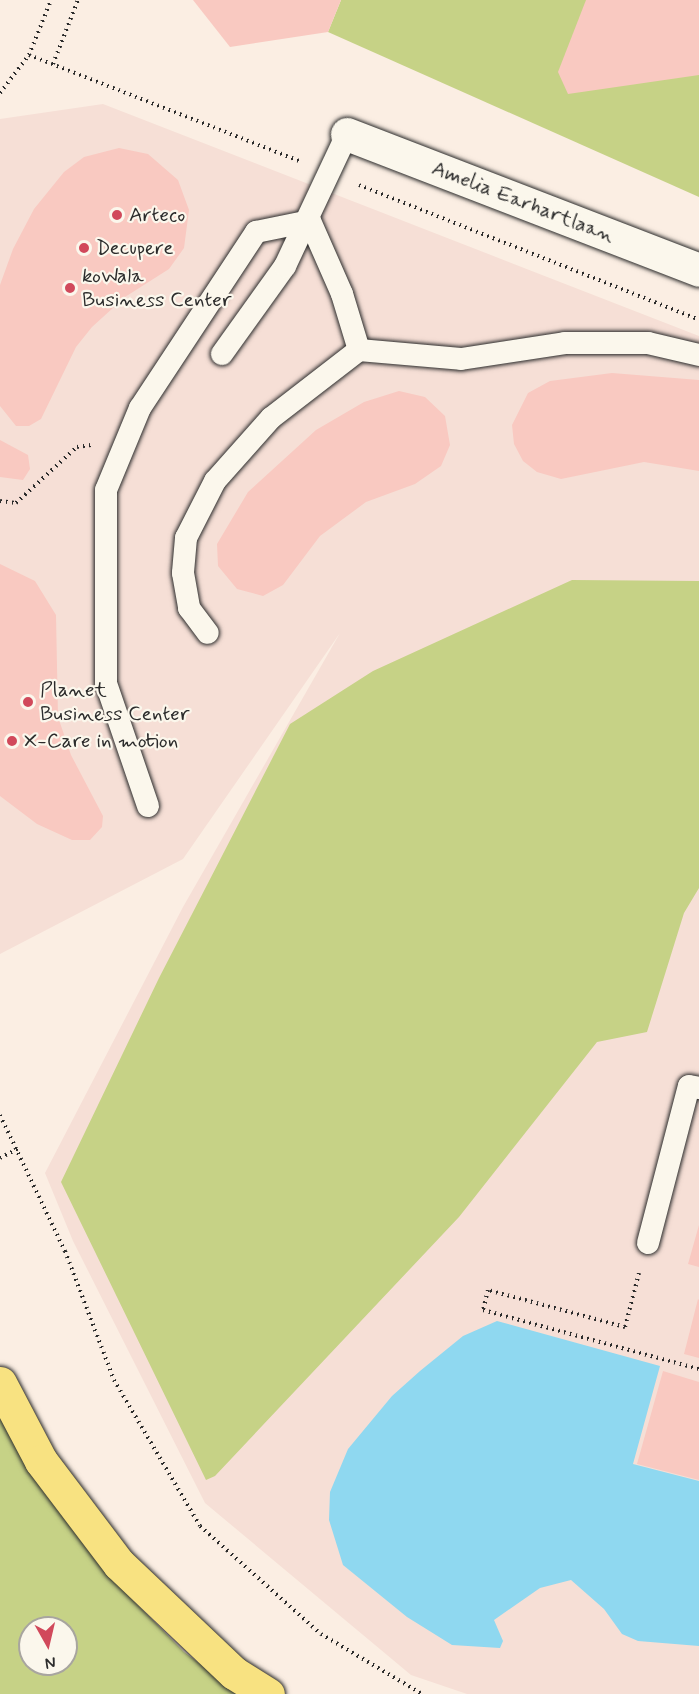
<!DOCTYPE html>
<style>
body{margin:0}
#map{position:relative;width:699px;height:1694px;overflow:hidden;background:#fbeee3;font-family:Mynerve,sans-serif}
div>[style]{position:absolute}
.built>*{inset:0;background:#f6dfd6}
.green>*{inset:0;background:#c6d286}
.water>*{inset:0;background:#8fd8f0}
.building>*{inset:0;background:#f9c9c1}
.path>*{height:4px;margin-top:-2px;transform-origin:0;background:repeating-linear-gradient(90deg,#2b2b2b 0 1.5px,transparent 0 6px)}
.roads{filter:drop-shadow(0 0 2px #2b2b2b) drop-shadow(0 0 2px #2b2b2b)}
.lane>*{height:22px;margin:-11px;padding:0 11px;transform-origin:11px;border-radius:11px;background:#fbf7ec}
.street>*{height:33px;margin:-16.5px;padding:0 16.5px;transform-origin:16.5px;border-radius:16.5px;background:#fbf7ec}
.highway>*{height:33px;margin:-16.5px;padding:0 16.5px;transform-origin:16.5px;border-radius:16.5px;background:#f8e281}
.dots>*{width:16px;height:16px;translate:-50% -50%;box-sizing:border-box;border:3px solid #fbf7ec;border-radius:50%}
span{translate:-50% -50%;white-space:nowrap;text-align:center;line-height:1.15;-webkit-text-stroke:4.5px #fbf7ec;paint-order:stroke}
.street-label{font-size:21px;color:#2b2b2b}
.poi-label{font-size:21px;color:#2b2b2b}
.left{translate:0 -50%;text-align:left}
.north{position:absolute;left:18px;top:1616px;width:60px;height:60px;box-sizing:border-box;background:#fbf7ec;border:2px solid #a8a59f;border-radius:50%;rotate:172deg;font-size:16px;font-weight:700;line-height:24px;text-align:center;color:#2b2b2b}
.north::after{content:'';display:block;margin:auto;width:21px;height:27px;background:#d1495b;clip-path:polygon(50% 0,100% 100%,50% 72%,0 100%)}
</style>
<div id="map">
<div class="built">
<i style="clip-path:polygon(103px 104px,699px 336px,699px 1694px,467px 1694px,411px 1675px,205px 1503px,73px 1241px,45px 1173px,183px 907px,340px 633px,183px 859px,0 954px,0 119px)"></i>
</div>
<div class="green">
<i style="clip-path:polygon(341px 0,699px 0,699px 197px,328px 32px)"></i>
<i style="clip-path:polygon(572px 580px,699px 581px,699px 888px,684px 913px,647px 1032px,597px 1042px,459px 1217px,215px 1476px,206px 1480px,61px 1182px,159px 978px,290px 724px,373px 671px)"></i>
<i style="clip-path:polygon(evenodd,0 1414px,108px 1575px,184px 1652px,241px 1694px,0 1694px,0 1414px,30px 1628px,66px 1628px,66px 1664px,30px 1664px,30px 1628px)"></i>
</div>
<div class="water">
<i style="clip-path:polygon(497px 1321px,660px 1366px,633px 1464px,699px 1481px,699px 1646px,638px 1641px,622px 1634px,604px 1609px,571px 1580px,540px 1588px,494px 1620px,503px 1641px,500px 1648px,452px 1645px,407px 1617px,343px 1565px,329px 1520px,330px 1492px,348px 1449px,392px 1396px,420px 1371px,463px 1336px)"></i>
</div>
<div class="building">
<i style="clip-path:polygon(193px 0,341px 0,328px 32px,230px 47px)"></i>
<i style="clip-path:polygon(586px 0,699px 0,699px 75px,568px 94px,558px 72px)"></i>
<i style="clip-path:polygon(119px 148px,148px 154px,178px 180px,189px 210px,184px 248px,169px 269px,125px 297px,92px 327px,76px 347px,41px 419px,29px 426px,16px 426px,0 406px,0 285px,13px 249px,34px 209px,64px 172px,84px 157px)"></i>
<i style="clip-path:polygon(612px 373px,699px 380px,699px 471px,644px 462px,561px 479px,537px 472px,523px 461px,514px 444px,512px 425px,528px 393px,550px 381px)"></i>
<i style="clip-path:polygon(399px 391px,425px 397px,445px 416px,450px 445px,441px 466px,415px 484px,366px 502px,320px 536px,283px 585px,263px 596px,237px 589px,218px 566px,217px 544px,248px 492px,316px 430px,364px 402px)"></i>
<i style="clip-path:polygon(0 440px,28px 455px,30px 469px,23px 480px,0 477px)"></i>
<i style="clip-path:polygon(0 564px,35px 581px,56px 615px,58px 717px,71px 755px,103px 816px,102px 827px,90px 840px,72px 840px,37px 824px,0 796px)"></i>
<i style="clip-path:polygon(699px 1225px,699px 1267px,688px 1264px)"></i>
<i style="clip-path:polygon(698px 1299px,699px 1300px,699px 1358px,684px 1354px)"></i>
<i style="clip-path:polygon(663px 1371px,699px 1382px,699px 1480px,637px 1464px)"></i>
</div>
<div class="path">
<i style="left:29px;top:55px;width:290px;rotate:21.4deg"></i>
<i style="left:53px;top:64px;width:69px;rotate:-68.7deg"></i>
<i style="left:0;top:93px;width:48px;rotate:-52.7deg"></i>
<i style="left:29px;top:55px;width:59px;rotate:-68.2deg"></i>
<i style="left:359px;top:185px;width:365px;rotate:21.6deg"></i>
<i style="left:0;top:501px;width:16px;rotate:7deg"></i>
<i style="left:16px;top:503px;width:83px;rotate:-42.6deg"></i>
<i style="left:77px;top:447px;width:14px;rotate:-8deg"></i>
<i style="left:0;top:1115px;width:151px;rotate:64.5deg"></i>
<i style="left:65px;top:1251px;width:138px;rotate:69.2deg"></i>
<i style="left:114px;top:1380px;width:169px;rotate:59.5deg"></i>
<i style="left:200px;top:1526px;width:162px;rotate:41.8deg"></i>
<i style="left:321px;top:1634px;width:117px;rotate:30.7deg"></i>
<i style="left:0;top:1158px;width:21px;rotate:-28deg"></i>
<i style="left:639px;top:1273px;width:56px;rotate:104.5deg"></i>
<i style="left:625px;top:1327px;width:142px;rotate:-164.9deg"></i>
<i style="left:488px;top:1290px;width:21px;rotate:104deg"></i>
<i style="left:483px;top:1310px;width:224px;rotate:15.3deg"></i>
</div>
<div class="roads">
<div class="lane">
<i style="left:359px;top:350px;width:102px;rotate:5deg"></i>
<i style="left:461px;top:359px;width:105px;rotate:-8.7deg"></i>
<i style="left:565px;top:343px;width:83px"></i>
<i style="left:648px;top:343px;width:52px;rotate:13.2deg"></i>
<i style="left:222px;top:354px;width:108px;rotate:-54.4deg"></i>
<i style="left:285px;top:266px;width:146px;rotate:-64.8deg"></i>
<i style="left:148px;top:806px;width:130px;rotate:-108.9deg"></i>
<i style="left:106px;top:683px;width:193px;rotate:-90deg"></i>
<i style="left:106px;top:490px;width:89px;rotate:-67.5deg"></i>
<i style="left:140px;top:408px;width:211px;rotate:-56.6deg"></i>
<i style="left:256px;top:232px;width:55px;rotate:-11.5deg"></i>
<i style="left:310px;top:221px;width:80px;rotate:66.3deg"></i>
<i style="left:342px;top:294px;width:59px;rotate:73.1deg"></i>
<i style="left:359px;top:350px;width:111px;rotate:142.3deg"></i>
<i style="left:271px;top:418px;width:84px;rotate:131.6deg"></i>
<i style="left:215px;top:481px;width:64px;rotate:117deg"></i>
<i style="left:186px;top:538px;width:35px;rotate:95deg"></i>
<i style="left:183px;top:573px;width:36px;rotate:80deg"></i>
<i style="left:189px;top:608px;width:31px;rotate:53deg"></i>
<i style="left:648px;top:1243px;width:162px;rotate:-75.4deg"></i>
<i style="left:689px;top:1086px;width:10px;rotate:11deg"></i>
</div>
<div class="street">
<i style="left:347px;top:134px;width:377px;rotate:21.1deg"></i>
</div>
<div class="highway">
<i style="left:0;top:1383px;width:88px;rotate:62.3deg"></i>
<i style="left:41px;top:1461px;width:129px;rotate:52.9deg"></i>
<i style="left:119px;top:1564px;width:158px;rotate:43.5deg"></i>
<i style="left:234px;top:1673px;width:40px;rotate:32deg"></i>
</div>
</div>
<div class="dots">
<i style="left:117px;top:215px;background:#d1495b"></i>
<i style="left:84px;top:248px;background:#d1495b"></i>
<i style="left:70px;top:288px;background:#d1495b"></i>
<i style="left:28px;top:702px;background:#d1495b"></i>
<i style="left:12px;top:741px;background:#d1495b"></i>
</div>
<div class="street-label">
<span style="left:523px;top:202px;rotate:21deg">Amelia Earhartlaan</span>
</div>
<div class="poi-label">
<span class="left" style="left:129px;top:215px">Arteco</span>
<span class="left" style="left:96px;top:248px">Decupere</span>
<span class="left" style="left:82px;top:288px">koWala<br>Business Center</span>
<span class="left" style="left:40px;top:702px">Planet<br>Business Center</span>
<span class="left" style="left:24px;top:741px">X-Care in motion</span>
</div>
<div class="north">N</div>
</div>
